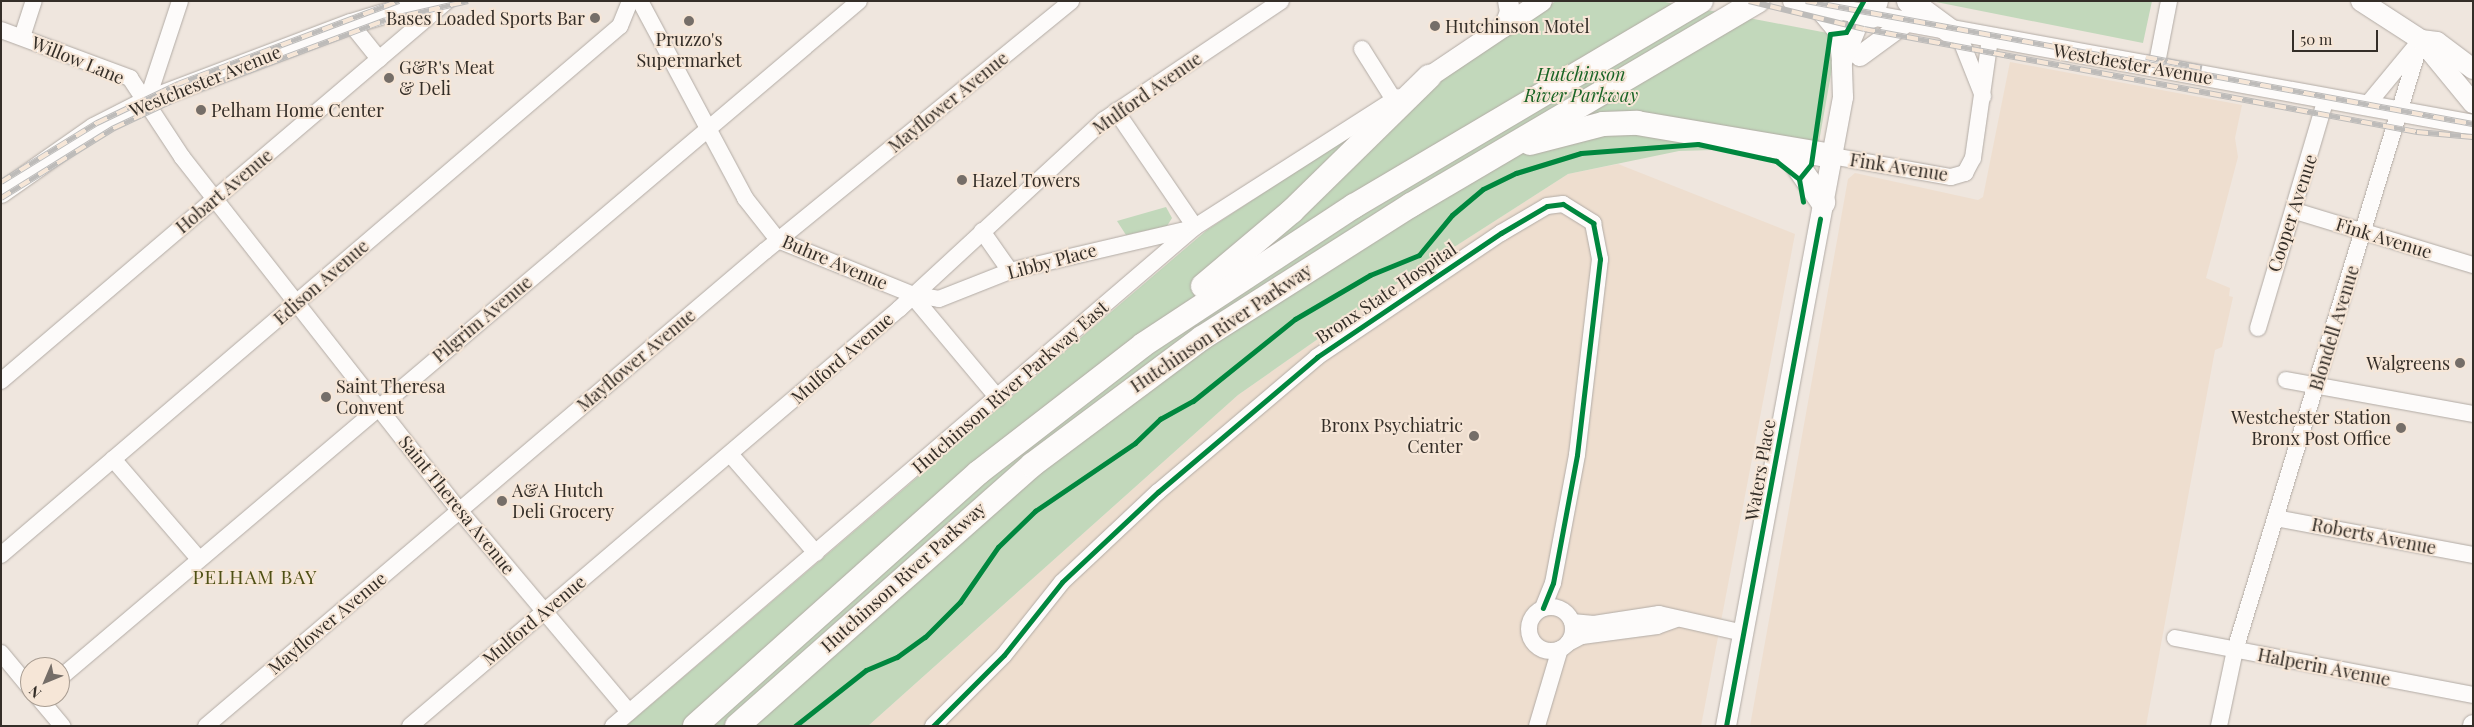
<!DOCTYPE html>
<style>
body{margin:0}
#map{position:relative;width:2474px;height:727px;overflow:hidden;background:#efe6de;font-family:"Playfair Display",serif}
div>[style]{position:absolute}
.built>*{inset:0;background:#eedecf}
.green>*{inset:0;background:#c2d8bb}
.roads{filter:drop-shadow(0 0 1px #b2aba5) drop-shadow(0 0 1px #b2aba5)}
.minor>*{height:16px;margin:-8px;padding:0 8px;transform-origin:8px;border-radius:8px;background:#fdfbfa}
.minor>.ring{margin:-8px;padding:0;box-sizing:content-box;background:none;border:16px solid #fdfbfa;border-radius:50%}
.major>*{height:20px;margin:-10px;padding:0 10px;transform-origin:10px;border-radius:10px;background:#fdfbfa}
.highway>*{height:24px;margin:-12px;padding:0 12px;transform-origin:12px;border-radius:12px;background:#fdfbfa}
.rail>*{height:5.5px;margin-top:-2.75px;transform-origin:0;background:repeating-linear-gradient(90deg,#f6e6d7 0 11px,#bdbbb9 0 22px);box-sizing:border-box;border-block:1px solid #bdbbb9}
.cycleway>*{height:5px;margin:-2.5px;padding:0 2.5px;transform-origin:2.5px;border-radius:2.5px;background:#00873e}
.dots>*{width:14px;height:14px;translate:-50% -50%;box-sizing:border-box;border:2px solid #f6e6d7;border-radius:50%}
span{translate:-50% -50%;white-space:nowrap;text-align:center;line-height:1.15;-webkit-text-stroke:4px #f6e6d7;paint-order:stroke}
.poi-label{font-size:18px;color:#342e28}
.right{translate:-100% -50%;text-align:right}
.left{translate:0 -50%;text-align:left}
.street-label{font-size:18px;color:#342e28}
.park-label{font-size:18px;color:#196425;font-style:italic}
.neighbourhood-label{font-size:19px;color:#4e5015;letter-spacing:1px}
.frame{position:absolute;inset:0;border:2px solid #342e28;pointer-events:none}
.north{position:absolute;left:20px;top:657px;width:50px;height:50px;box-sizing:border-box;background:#f6e6d7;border:1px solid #a89c91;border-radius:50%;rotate:225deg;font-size:14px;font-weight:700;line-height:20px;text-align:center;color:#342e28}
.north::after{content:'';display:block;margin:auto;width:18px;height:22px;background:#756e68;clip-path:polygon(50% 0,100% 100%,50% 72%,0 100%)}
.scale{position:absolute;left:2292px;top:30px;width:86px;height:22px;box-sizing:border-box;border:2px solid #342e28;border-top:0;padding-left:6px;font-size:15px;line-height:18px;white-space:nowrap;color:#342e28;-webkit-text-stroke:4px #f6e6d7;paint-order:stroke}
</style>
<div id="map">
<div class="built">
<i style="clip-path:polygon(2010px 62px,2242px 105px,2235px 138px,2238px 157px,2206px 278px,2230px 288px,2229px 296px,2233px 297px,2222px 347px,2215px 350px,2146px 726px,1750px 726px,1848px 179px,1855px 173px,1978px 200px,1983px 197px)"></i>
<i style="clip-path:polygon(1618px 164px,1795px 234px,1701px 726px,868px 726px,1238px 395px,1395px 285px,1568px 174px)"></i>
</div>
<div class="green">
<i style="clip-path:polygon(1556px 1px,1660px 1px,1838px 35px,1818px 147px,1679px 151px,1568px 174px,1395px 285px,1238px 395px,868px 726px,626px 726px,1207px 230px)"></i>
<i style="clip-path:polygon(1931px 1px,2152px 1px,2143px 43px)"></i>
<i style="clip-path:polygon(1166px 207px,1172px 218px,1167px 226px,1126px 235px,1117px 221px)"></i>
</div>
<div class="roads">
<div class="minor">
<i style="left:640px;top:1px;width:223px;rotate:61.9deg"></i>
<i style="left:745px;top:198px;width:53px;rotate:51.8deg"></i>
<i style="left:778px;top:240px;width:144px;rotate:22.1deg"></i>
<i style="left:911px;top:294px;width:136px;rotate:50.1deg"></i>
<i style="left:351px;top:24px;width:45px;rotate:51.3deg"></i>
<i style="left:1px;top:30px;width:138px;rotate:20.4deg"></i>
<i style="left:130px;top:78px;width:95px;rotate:56.6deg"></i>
<i style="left:182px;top:157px;width:449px;rotate:51.9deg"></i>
<i style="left:459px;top:510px;width:264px;rotate:49.9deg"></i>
<i style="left:1958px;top:33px;width:68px;rotate:68.4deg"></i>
<i style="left:22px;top:37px;width:38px;rotate:-72deg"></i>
<i style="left:1362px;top:49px;width:60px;rotate:57.9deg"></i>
<i style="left:2156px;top:68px;width:68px;rotate:-79deg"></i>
<i style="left:147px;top:101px;width:105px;rotate:-71.7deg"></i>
<i style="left:2367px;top:105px;width:74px;rotate:-50.5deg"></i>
<i style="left:1116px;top:111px;width:140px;rotate:55.7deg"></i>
<i style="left:1832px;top:156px;width:121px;rotate:10deg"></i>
<i style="left:1951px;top:177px;width:15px;rotate:-16deg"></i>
<i style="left:1965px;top:173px;width:17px;rotate:-62deg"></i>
<i style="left:1973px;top:158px;width:121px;rotate:-81.9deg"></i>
<i style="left:2295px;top:211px;width:186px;rotate:16.9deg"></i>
<i style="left:982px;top:231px;width:49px;rotate:55deg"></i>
<i style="left:911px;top:294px;width:28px;rotate:10deg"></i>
<i style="left:939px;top:299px;width:76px;rotate:-21.5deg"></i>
<i style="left:1010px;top:271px;width:188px;rotate:-13.2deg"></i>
<i style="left:2258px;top:328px;width:240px;rotate:-73.5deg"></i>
<i style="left:2286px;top:380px;width:190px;rotate:10.3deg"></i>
<i style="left:1px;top:381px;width:586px;rotate:-40.43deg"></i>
<i style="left:730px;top:454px;width:131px;rotate:49deg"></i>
<i style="left:113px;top:459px;width:132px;rotate:49.3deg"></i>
<i style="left:2276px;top:518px;width:200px;rotate:10.6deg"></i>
<i style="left:1px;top:555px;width:814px;rotate:-40.52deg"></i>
<i style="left:620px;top:26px;width:27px;rotate:-68deg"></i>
<i class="ring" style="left:1529px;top:607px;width:28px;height:28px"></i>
<i style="left:1572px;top:622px;width:22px;rotate:5deg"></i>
<i style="left:1594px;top:624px;width:66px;rotate:-8.7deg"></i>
<i style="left:1659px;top:614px;width:86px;rotate:12.7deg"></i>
<i style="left:2175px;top:638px;width:303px;rotate:10.8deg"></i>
<i style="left:1568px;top:643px;width:16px;rotate:-27deg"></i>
<i style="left:1582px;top:636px;width:76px;rotate:-7.6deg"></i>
<i style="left:1657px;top:626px;width:20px;rotate:-20deg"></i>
<i style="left:1px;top:653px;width:45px;rotate:50.4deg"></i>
<i style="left:60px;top:678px;width:1047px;rotate:-40.27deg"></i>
<i style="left:38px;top:697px;width:38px;rotate:50deg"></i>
<i style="left:206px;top:726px;width:734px;rotate:-40.36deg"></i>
<i style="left:765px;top:251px;width:395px;rotate:-39.2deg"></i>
<i style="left:410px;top:726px;width:643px;rotate:-40.46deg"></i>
<i style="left:899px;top:309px;width:279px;rotate:-42.7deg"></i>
<i style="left:1104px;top:120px;width:213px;rotate:-33.9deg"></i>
<i style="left:613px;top:726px;width:767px;rotate:-40.61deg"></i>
<i style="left:1195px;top:227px;width:241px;rotate:-32.6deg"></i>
<i style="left:933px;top:726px;width:100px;rotate:-45deg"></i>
<i style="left:1004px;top:655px;width:93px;rotate:-51.5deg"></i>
<i style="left:1062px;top:582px;width:132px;rotate:-43.2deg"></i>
<i style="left:1158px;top:492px;width:209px;rotate:-40.3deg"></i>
<i style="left:1317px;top:357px;width:222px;rotate:-34deg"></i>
<i style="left:1501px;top:233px;width:53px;rotate:-30.4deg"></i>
<i style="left:1547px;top:206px;width:16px;rotate:-7deg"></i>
<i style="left:1563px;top:204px;width:36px;rotate:32deg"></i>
<i style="left:1593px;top:223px;width:37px;rotate:79deg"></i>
<i style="left:1600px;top:259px;width:197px;rotate:96.7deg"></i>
<i style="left:1577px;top:455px;width:130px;rotate:100.6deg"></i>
<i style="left:1553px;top:583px;width:27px;rotate:112deg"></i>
<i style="left:1537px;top:726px;width:80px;rotate:-73.4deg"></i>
<i style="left:2219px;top:726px;width:78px;rotate:-78.1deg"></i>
<i style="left:2235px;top:650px;width:638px;rotate:-73.04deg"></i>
</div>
<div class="major">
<i style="left:1793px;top:1px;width:691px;rotate:10.33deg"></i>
<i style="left:2361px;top:1px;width:72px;rotate:33deg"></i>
<i style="left:2421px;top:40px;width:82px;rotate:50.5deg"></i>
<i style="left:1818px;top:7px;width:33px;rotate:50deg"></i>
<i style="left:1839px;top:32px;width:28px;rotate:84deg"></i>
<i style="left:1504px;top:27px;width:16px;rotate:-68deg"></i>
<i style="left:1510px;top:12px;width:11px;rotate:-100deg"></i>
<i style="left:2421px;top:40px;width:16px;rotate:7deg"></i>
<i style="left:2437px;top:42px;width:45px;rotate:36.9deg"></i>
<i style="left:1860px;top:56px;width:56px;rotate:-36.3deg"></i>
<i style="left:1429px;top:77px;width:136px;rotate:-33.9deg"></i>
<i style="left:1px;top:193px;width:113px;rotate:-35deg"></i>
<i style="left:94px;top:128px;width:59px;rotate:-27deg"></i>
<i style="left:147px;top:101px;width:218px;rotate:-20.7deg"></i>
<i style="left:351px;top:24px;width:78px;rotate:-17deg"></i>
<i style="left:1726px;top:726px;width:640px;rotate:-79.46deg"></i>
<i style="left:1843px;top:97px;width:35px;rotate:-92deg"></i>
<i style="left:1842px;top:62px;width:52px;rotate:-67.4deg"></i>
<i style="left:2473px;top:726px;width:1px;rotate:-90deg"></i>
</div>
<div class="highway">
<i style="left:1909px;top:1px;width:51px;rotate:36.2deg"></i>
<i style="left:1871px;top:16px;width:16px;rotate:-72deg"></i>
<i style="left:1530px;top:143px;width:75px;rotate:-14.6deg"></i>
<i style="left:1603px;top:124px;width:34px;rotate:-2deg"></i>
<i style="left:1637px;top:123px;width:198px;rotate:9.6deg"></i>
<i style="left:1786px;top:149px;width:65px;rotate:55.1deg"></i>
<i style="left:1203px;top:286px;width:116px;rotate:-40.1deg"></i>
<i style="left:1292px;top:211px;width:192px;rotate:-44.4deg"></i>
<i style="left:695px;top:726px;width:380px;rotate:-41.8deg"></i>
<i style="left:978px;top:473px;width:209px;rotate:-37.8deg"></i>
<i style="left:1143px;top:345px;width:253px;rotate:-33.4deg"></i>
<i style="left:1354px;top:206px;width:403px;rotate:-30.6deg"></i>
<i style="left:737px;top:726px;width:394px;rotate:-41.5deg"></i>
<i style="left:1032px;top:465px;width:212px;rotate:-36.8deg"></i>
<i style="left:1202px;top:338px;width:248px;rotate:-32.5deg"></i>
<i style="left:1411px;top:205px;width:402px;rotate:-30.5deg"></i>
</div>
</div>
<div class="rail">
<i style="left:1749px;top:1px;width:118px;rotate:13.7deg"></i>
<i style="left:1864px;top:29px;width:563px;rotate:10.55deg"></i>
<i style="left:2417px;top:132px;width:56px;rotate:5.1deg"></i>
<i style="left:1806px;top:1px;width:678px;rotate:10.45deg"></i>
<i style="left:2146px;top:57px;width:57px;rotate:11.1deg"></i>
<i style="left:1px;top:182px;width:113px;rotate:-31.6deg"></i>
<i style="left:97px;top:123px;width:90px;rotate:-25.7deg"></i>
<i style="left:178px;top:84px;width:236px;rotate:-20.6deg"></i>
<i style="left:1px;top:198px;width:133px;rotate:-31.8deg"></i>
<i style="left:114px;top:128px;width:77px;rotate:-25.2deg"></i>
<i style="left:184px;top:95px;width:215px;rotate:-20.4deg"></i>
<i style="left:386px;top:20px;width:84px;rotate:-13deg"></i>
</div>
<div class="cycleway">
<i style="left:1799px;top:179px;width:19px;rotate:-51deg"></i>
<i style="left:1811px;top:164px;width:131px;rotate:-81.7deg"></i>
<i style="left:1830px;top:34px;width:16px;rotate:-7deg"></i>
<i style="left:1846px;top:32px;width:35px;rotate:-61deg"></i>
<i style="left:795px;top:726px;width:90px;rotate:-38.3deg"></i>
<i style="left:866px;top:670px;width:34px;rotate:-23deg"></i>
<i style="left:897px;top:657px;width:34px;rotate:-36deg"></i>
<i style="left:925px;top:637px;width:49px;rotate:-45deg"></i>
<i style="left:960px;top:602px;width:67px;rotate:-55.4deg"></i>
<i style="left:998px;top:547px;width:52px;rotate:-44.2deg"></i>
<i style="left:1035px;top:511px;width:121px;rotate:-34.2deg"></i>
<i style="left:1135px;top:443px;width:35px;rotate:-44deg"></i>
<i style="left:1160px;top:419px;width:38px;rotate:-29deg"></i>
<i style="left:1193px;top:401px;width:131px;rotate:-38.8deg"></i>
<i style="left:1295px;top:319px;width:87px;rotate:-30.4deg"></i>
<i style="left:1370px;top:275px;width:53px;rotate:-22.2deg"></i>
<i style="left:1419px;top:255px;width:52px;rotate:-50.5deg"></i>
<i style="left:1452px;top:215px;width:40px;rotate:-40deg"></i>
<i style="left:1483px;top:189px;width:37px;rotate:-26deg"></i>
<i style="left:1516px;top:173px;width:68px;rotate:-17.1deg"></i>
<i style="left:1581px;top:153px;width:117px;rotate:-4.4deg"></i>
<i style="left:1698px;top:144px;width:80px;rotate:12.3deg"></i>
<i style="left:1776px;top:161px;width:29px;rotate:38deg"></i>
<i style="left:1799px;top:179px;width:23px;rotate:80deg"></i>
<i style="left:933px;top:726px;width:100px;rotate:-45deg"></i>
<i style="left:1004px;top:655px;width:93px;rotate:-51.5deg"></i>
<i style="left:1062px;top:582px;width:132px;rotate:-43.2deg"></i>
<i style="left:1158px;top:492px;width:209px;rotate:-40.3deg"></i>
<i style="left:1317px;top:357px;width:222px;rotate:-34deg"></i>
<i style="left:1501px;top:233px;width:53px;rotate:-30.4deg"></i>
<i style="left:1547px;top:206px;width:16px;rotate:-7deg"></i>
<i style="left:1563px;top:204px;width:36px;rotate:32deg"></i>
<i style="left:1593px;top:223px;width:37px;rotate:79deg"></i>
<i style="left:1600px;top:259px;width:197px;rotate:96.7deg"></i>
<i style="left:1577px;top:455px;width:130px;rotate:100.6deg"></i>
<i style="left:1553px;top:583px;width:27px;rotate:112deg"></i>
<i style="left:1726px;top:726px;width:516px;rotate:-79.5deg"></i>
</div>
<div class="dots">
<i style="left:595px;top:18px;background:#756e68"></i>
<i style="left:689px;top:21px;background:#756e68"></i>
<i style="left:1435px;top:26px;background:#756e68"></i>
<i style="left:389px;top:78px;background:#756e68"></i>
<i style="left:201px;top:110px;background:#756e68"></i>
<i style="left:962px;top:180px;background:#756e68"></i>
<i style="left:2460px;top:363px;background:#756e68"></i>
<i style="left:326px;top:397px;background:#756e68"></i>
<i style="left:2401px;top:428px;background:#756e68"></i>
<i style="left:1474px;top:436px;background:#756e68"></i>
<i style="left:502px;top:501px;background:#756e68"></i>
</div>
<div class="poi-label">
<span class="right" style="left:585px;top:18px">Bases Loaded Sports Bar</span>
<span class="left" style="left:1445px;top:26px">Hutchinson Motel</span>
<span style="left:689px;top:50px">Pruzzo's<br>Supermarket</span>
<span class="left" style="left:399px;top:78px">G&amp;R's Meat<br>&amp; Deli</span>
<span class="left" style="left:211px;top:110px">Pelham Home Center</span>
<span class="left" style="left:972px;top:180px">Hazel Towers</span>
<span class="right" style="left:2450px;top:363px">Walgreens</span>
<span class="left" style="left:336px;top:397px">Saint Theresa<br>Convent</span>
<span class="right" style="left:2391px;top:428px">Westchester Station<br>Bronx Post Office</span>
<span class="right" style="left:1463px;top:436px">Bronx Psychiatric<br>Center</span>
<span class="left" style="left:512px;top:501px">A&amp;A Hutch<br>Deli Grocery</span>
</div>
<div class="street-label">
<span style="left:78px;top:60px;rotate:22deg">Willow Lane</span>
<span style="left:2133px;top:64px;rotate:10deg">Westchester Avenue</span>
<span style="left:205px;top:81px;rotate:-22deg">Westchester Avenue</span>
<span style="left:1147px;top:93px;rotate:-35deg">Mulford Avenue</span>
<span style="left:948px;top:102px;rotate:-39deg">Mayflower Avenue</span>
<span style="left:1899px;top:167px;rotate:9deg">Fink Avenue</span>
<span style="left:224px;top:191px;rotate:-40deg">Hobart Avenue</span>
<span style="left:2292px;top:213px;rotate:-72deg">Cooper Avenue</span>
<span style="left:2384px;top:238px;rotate:17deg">Fink Avenue</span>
<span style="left:1052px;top:261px;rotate:-15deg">Libby Place</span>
<span style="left:835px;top:262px;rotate:23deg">Buhre Avenue</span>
<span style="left:321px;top:282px;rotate:-41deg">Edison Avenue</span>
<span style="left:1386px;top:293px;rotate:-34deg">Bronx State Hospital</span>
<span style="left:482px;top:319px;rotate:-40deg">Pilgrim Avenue</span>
<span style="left:1221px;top:328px;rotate:-34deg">Hutchinson River Parkway</span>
<span style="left:2334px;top:328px;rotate:-73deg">Blondell Avenue</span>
<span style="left:842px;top:358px;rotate:-41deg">Mulford Avenue</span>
<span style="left:636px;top:360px;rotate:-40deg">Mayflower Avenue</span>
<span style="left:1010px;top:387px;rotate:-41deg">Hutchinson River Parkway East</span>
<span style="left:1760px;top:470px;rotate:-80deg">Waters Place</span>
<span style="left:457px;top:505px;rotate:51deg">Saint Theresa Avenue</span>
<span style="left:2374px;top:536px;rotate:11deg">Roberts Avenue</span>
<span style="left:903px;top:577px;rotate:-42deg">Hutchinson River Parkway</span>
<span style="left:534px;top:620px;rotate:-40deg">Mulford Avenue</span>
<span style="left:327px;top:623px;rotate:-40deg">Mayflower Avenue</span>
<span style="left:2324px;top:667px;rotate:11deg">Halperin Avenue</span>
</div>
<div class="park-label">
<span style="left:1581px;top:85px">Hutchinson<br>River Parkway</span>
</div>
<div class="neighbourhood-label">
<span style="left:255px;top:577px">PELHAM BAY</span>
</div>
<div class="frame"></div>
<div class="north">N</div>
<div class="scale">50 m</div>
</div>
